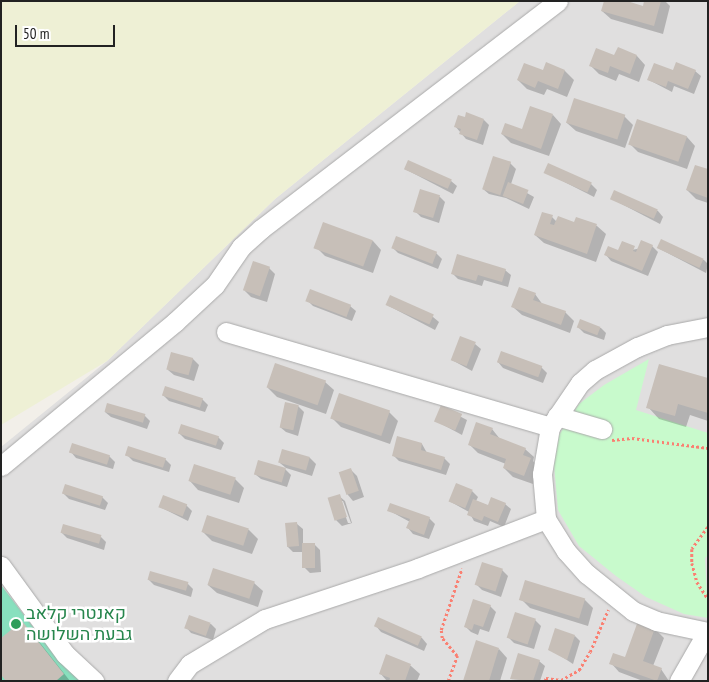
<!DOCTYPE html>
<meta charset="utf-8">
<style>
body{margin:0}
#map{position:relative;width:709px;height:682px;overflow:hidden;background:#f2efe9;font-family:"PT Sans Narrow",Heebo,sans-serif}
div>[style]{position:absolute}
.residential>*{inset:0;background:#e0dfdf}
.farmland>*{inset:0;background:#eef0d5}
.park>*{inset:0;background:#c8facc}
.pitch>*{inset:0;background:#88e0be}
.shadow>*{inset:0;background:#0003}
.building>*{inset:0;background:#c7bfb8;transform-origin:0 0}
.path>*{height:2.5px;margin-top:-1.25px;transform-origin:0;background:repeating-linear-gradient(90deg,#fa8072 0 2.5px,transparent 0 5px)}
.roads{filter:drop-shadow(0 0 1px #a9a9a9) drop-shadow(0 0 1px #a9a9a9)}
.minor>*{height:19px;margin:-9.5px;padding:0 9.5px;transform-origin:9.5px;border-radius:9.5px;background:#fff}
.dots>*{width:14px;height:14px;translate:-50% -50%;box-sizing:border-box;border:2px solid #fff;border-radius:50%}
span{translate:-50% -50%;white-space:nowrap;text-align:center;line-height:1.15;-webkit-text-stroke:5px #fff;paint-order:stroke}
.leisure-label{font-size:18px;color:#27864d}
.left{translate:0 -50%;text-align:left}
.frame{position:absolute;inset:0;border:2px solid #222;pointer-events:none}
.scale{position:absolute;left:15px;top:25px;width:100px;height:22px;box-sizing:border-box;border:2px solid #222;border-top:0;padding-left:6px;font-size:15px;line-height:18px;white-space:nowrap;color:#222;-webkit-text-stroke:4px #fff;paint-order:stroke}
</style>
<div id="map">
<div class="residential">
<i style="clip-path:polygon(520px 1px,708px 1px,708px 681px,1px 681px,1px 447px,107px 361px,275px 199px)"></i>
</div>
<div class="farmland">
<i style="clip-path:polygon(1px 1px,520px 1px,275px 199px,107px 361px,1px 425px)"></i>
</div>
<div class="park">
<i style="clip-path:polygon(649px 359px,636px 410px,708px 433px,708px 555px,705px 558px,708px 618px,684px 614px,646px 597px,616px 576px,579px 546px,558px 510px,554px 465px,559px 435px,579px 404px,604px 385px)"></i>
</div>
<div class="pitch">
<i style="clip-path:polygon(1px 585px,57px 658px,82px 681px,1px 681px)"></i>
</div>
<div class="shadow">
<i style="clip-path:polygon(646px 1px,665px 1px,670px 6px,663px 34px,611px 19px,602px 11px,644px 8px)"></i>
<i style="clip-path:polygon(637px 56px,645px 65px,639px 82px,619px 74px,616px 81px,599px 74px,590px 65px,615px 57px)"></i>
<i style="clip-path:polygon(546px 64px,565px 71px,574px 80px,567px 97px,547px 89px,544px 95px,527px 89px,518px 80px,543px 72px)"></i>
<i style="clip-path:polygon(695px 71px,701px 76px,694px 94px,674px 86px,672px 92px,649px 80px,674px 72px)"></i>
<i style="clip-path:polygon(553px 115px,561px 124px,549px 156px,511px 143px,502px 134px,522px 131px)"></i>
<i style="clip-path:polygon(624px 116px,633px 125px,625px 148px,576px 131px,567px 123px)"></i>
<i style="clip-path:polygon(484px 120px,489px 125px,483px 145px,466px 139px,455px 126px)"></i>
<i style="clip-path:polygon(687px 137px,695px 146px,687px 169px,638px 152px,630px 144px)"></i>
<i style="clip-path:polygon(510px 163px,516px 169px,511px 184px,534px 197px,529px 209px,506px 198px,489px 194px,483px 189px)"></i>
<i style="clip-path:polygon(405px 169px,451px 181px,457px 186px,453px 194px)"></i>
<i style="clip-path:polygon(708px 171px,708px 203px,696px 199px,687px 190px)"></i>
<i style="clip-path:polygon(545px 172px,591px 184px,597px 190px,594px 197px)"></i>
<i style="clip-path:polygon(421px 191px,440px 197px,445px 202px,439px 223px,421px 217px,415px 211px)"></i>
<i style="clip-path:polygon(612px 199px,658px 211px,663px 217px,660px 224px)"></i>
<i style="clip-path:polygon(552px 217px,557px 222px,575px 224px,577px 219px,597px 226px,606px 234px,596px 262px,544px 243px,535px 235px)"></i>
<i style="clip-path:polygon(373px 241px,381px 250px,373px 273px,325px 256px,316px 247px)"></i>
<i style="clip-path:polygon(652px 246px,658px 252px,648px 276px,611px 261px,606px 255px)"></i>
<i style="clip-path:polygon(393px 248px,436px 253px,442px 259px,438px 269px,398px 253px)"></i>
<i style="clip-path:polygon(658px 248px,704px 260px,708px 264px,706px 273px)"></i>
<i style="clip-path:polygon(269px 268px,275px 274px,267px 302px,251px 297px,245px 291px)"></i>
<i style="clip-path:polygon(505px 270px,511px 275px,508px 287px,484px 280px,482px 286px,458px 279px,452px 273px)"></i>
<i style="clip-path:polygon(535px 294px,543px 305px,565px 312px,574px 321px,570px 333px,522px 315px,513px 307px)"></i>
<i style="clip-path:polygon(307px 300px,350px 306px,356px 311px,352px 321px,313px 306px)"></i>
<i style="clip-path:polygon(387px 305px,433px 317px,439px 322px,435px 330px)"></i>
<i style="clip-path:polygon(578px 327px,601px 328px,606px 333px,604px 340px,584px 333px)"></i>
<i style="clip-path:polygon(475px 344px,481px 349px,472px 371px,452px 360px)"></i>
<i style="clip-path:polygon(172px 354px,193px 359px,199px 365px,194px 381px,174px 375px,168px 370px)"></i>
<i style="clip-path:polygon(498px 362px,541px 367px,547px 373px,543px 383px,503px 368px)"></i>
<i style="clip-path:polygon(708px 380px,708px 421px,690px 415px,686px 427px,659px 419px,648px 407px)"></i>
<i style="clip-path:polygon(325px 382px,334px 390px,326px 414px,277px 397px,268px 388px)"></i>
<i style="clip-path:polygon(163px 395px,202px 399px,208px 405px,205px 412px,169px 401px)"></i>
<i style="clip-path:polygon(298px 406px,304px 412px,298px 436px,286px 432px,280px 427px)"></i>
<i style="clip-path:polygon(442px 407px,467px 420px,462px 435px,436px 421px)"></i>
<i style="clip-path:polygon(105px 412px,144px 415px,150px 421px,147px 429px,111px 417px)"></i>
<i style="clip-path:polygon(389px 412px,398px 421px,390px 444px,341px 427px,332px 418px)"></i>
<i style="clip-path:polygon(492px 429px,500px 439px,525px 449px,534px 457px,533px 461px,539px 468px,533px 484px,513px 477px,504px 468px,506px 464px,478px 453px,469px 444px)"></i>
<i style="clip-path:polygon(179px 433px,218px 437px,224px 443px,221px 450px,185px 439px)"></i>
<i style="clip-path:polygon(398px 438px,422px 444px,427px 453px,444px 458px,450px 464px,446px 475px,399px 461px,393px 455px)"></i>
<i style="clip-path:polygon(283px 451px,310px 458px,316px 464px,312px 476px,286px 468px,280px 463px)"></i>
<i style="clip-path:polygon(71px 452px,109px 456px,115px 462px,113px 469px,76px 458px)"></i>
<i style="clip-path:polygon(127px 455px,165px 459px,171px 465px,169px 472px,133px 461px)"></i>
<i style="clip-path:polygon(285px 469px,291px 475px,287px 487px,261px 479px,255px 474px)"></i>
<i style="clip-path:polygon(351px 470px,357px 476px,364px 497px,353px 501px,348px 495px,341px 473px)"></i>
<i style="clip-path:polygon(235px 479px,244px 488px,239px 503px,198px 490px,190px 481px)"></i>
<i style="clip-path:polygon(472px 491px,478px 497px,476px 501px,489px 506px,505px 504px,511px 509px,504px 527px,490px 521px,488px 526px,474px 521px,469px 512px,451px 502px)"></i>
<i style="clip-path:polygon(63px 493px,102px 497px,108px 503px,105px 510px,69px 499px)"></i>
<i style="clip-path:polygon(evenodd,339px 496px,345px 501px,352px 523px,342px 526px,336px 520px,339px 496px,340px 501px,343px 501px,351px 523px,348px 523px,340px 501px)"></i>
<i style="clip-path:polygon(186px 505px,192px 511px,188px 521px,160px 507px)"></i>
<i style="clip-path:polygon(388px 510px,429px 518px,435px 524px,429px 539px,413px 534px,408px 528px,410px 522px)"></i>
<i style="clip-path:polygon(208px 517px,249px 530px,258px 539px,252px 554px,212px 541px,203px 532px)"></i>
<i style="clip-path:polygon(297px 524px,303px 529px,303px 544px,314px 544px,320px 550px,321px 572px,310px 573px,304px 567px,303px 552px,293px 552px,287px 546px)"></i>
<i style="clip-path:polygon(62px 533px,100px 536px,106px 542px,104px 550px,67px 538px)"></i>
<i style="clip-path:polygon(502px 570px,508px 576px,501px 597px,482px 590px,477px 585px)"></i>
<i style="clip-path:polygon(149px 580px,187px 583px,193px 589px,191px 597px,154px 585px)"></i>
<i style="clip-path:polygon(254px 583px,263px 591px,258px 607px,217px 593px,208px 585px)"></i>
<i style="clip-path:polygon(521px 599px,584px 599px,593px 608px,588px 626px,530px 608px)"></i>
<i style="clip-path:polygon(490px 606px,496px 612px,489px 632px,480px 629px,478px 635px,471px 632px,465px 626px)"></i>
<i style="clip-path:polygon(379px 619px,422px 638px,427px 644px,424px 651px,381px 632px,376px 626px)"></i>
<i style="clip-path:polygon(535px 620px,541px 626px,534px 649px,514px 643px,508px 637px)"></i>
<i style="clip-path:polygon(21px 623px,33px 634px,70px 681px,8px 681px)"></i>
<i style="clip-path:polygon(211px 624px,216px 629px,213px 640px,191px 633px,186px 627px)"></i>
<i style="clip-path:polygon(655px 629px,664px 638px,653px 666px,661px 669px,669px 681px,643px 681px,619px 672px,611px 663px,626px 659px)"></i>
<i style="clip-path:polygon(575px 636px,580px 641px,573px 664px,550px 649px)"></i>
<i style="clip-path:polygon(499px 649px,507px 658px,500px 681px,465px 681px)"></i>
<i style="clip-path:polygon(519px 655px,539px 661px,545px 666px,540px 681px,511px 679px)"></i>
<i style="clip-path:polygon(387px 656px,411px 666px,420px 674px,417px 681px,387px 681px,380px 673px)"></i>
</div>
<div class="building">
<i style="clip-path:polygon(604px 1px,627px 1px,643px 6px,644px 1px,661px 1px,654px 26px,601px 11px)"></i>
<i style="clip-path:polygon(618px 47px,637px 55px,630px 74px,610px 66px,608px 73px,589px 66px,596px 48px,614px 55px)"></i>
<i style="clip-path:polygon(546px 62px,565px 70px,558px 89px,538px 81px,535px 88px,517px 80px,524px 63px,543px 70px)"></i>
<i style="clip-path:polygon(676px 62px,696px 70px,688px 89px,668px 81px,666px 87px,647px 80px,654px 63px,673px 70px)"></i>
<i style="left:574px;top:98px;width:54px;height:26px;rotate:18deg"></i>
<i style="clip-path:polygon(530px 106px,553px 114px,541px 149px,501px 134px,505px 123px,522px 129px)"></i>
<i style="clip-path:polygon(466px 112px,484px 119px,477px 140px,459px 134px,461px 129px,454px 127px,458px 115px,465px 117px)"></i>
<i style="left:637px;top:119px;width:53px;height:27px;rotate:19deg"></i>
<i style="left:493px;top:156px;width:19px;height:35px;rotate:18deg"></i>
<i style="left:408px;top:160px;width:48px;height:10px;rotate:24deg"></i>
<i style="left:548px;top:163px;width:48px;height:11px;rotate:24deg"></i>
<i style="clip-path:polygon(695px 165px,708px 169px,708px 198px,686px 190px)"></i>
<i style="left:508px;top:182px;width:22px;height:15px;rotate:21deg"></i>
<i style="left:420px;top:189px;width:21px;height:24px;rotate:17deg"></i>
<i style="left:614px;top:190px;width:48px;height:10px;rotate:24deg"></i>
<i style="clip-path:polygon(542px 212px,553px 215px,550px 224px,554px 225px,558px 216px,574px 222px,576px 217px,597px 224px,587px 254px,534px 235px)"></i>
<i style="left:323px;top:222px;width:53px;height:28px;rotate:20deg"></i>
<i style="left:396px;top:236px;width:44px;height:13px;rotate:21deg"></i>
<i style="left:661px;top:239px;width:47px;height:10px;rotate:25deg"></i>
<i style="clip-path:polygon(641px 240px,653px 245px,642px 271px,604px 255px,608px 246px,618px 250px,622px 241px,635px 246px,633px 251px,636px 252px)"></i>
<i style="clip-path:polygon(457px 254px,506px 269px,502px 282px,478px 275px,476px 281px,451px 274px)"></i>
<i style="left:253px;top:261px;width:18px;height:31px;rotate:19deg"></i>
<i style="clip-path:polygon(519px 287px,536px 293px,533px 300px,566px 311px,561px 325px,511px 307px)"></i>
<i style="left:310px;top:289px;width:44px;height:13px;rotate:21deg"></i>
<i style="left:390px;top:295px;width:48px;height:11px;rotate:24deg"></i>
<i style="left:580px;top:319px;width:22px;height:9px;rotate:21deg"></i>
<i style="left:460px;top:336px;width:17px;height:26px;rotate:21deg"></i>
<i style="left:501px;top:351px;width:44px;height:12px;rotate:20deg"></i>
<i style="left:171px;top:352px;width:23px;height:18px;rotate:15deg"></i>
<i style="left:275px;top:363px;width:54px;height:26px;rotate:19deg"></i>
<i style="clip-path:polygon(659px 364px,708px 378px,708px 413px,678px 404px,675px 416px,646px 408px)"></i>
<i style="left:165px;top:386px;width:40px;height:10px;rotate:18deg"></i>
<i style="left:339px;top:393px;width:54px;height:27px;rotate:19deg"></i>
<i style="left:285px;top:402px;width:14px;height:26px;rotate:12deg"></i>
<i style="left:107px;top:403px;width:40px;height:9px;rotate:16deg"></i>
<i style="left:441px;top:405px;width:23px;height:18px;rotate:23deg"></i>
<i style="clip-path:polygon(476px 422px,493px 428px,490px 434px,526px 448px,523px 455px,531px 458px,524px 476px,503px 468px,506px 459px,468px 445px)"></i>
<i style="left:181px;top:424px;width:40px;height:10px;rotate:18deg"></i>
<i style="clip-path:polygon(397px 436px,422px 443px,421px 450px,445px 457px,441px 470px,392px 456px)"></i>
<i style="left:72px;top:443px;width:40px;height:10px;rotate:18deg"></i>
<i style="left:128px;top:446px;width:40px;height:10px;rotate:18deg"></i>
<i style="left:282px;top:449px;width:29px;height:14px;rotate:16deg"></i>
<i style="left:258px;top:460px;width:29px;height:15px;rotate:16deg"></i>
<i style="left:194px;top:464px;width:44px;height:18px;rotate:18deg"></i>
<i style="left:351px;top:468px;width:24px;height:13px;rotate:71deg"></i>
<i style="left:456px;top:483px;width:18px;height:20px;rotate:22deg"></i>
<i style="left:65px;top:484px;width:40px;height:10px;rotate:18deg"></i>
<i style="left:340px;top:494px;width:24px;height:13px;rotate:73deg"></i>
<i style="left:163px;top:495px;width:26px;height:13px;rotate:21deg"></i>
<i style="clip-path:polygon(491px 497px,506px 503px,498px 522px,484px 516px,482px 521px,467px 515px,473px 499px,488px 505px)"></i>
<i style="clip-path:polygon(390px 503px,430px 517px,424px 535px,406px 528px,410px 519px,387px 511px)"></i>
<i style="left:207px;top:515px;width:44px;height:18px;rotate:18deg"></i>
<i style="left:297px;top:522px;width:24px;height:12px;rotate:85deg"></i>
<i style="left:63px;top:524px;width:40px;height:9px;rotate:16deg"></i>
<i style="left:302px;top:543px;width:13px;height:25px"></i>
<i style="left:482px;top:562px;width:22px;height:24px;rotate:18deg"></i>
<i style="left:213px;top:568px;width:44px;height:18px;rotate:18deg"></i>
<i style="left:150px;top:571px;width:40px;height:9px;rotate:16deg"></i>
<i style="left:525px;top:580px;width:63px;height:21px;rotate:17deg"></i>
<i style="clip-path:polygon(473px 599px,491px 605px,483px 627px,474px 624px,472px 630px,464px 627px)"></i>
<i style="left:515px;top:612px;width:22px;height:27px;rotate:18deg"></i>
<i style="left:189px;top:615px;width:23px;height:14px;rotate:20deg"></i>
<i style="left:378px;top:617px;width:48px;height:10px;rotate:24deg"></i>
<i style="clip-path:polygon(22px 621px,64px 674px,56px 681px,6px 681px,1px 675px,1px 638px)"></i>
<i style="clip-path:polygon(638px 621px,655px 628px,643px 661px,662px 668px,657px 681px,609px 664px,613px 653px,625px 657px)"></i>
<i style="clip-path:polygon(555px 628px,575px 635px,567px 660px,548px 650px)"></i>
<i style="clip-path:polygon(476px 640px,499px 648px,489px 681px,463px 681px)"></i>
<i style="clip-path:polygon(518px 653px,540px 660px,533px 681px,510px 679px)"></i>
<i style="clip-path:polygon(386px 654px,411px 664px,405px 681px,389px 681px,390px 678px,379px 674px)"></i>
</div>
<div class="path">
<i style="left:612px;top:440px;width:20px;rotate:-6deg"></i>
<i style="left:632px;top:438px;width:77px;rotate:7.5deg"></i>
<i style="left:708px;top:527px;width:27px;rotate:126deg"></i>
<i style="left:692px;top:549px;width:14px;rotate:90deg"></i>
<i style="left:692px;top:563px;width:20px;rotate:75deg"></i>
<i style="left:697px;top:582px;width:20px;rotate:57deg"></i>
<i style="left:448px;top:681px;width:27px;rotate:-70deg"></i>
<i style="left:457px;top:656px;width:23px;rotate:-130deg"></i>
<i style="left:442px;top:638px;width:8px;rotate:-97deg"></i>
<i style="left:441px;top:630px;width:65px;rotate:-71.3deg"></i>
<i style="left:545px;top:681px;width:3px;rotate:-72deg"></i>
<i style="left:546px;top:678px;width:15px;rotate:8deg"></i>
<i style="left:561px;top:680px;width:21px;rotate:-29deg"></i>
<i style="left:579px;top:670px;width:21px;rotate:-59deg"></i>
<i style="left:590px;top:652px;width:46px;rotate:-66.8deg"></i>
</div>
<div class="roads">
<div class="minor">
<i style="left:708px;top:327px;width:42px;rotate:169deg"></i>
<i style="left:667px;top:335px;width:32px;rotate:158deg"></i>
<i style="left:637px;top:347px;width:48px;rotate:151.3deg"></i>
<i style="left:595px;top:370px;width:20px;rotate:139deg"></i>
<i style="left:580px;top:383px;width:53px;rotate:124.3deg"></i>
<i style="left:550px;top:427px;width:48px;rotate:99.7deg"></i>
<i style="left:542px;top:474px;width:45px;rotate:84.9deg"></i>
<i style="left:546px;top:519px;width:38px;rotate:58deg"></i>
<i style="left:566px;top:551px;width:31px;rotate:48deg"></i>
<i style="left:587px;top:574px;width:59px;rotate:38.8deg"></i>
<i style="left:633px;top:611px;width:25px;rotate:23deg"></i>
<i style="left:656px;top:621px;width:53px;rotate:11.9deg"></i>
<i style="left:226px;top:332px;width:338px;rotate:16.3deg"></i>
<i style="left:557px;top:416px;width:47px;rotate:16.1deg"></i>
<i style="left:1px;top:466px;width:226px;rotate:-39.6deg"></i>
<i style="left:175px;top:322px;width:54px;rotate:-42.8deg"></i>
<i style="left:215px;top:285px;width:46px;rotate:-55.6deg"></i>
<i style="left:241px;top:247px;width:27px;rotate:-42deg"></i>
<i style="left:261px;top:229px;width:374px;rotate:-37.5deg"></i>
<i style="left:1px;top:566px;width:109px;rotate:54deg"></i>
<i style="left:65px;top:654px;width:40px;rotate:43deg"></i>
<i style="left:177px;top:681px;width:21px;rotate:-53deg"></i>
<i style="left:190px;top:664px;width:87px;rotate:-31deg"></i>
<i style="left:265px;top:619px;width:161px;rotate:-18.4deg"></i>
<i style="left:418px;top:568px;width:137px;rotate:-20.9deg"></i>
<i style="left:679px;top:681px;width:56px;rotate:-60.3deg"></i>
</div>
</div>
<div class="dots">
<i style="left:16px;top:624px;background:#2e9e5b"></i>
</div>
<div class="leisure-label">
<span class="left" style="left:26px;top:624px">קאנטרי קלאב<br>גבעת השלושה</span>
</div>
<div class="frame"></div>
<div class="scale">50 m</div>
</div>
